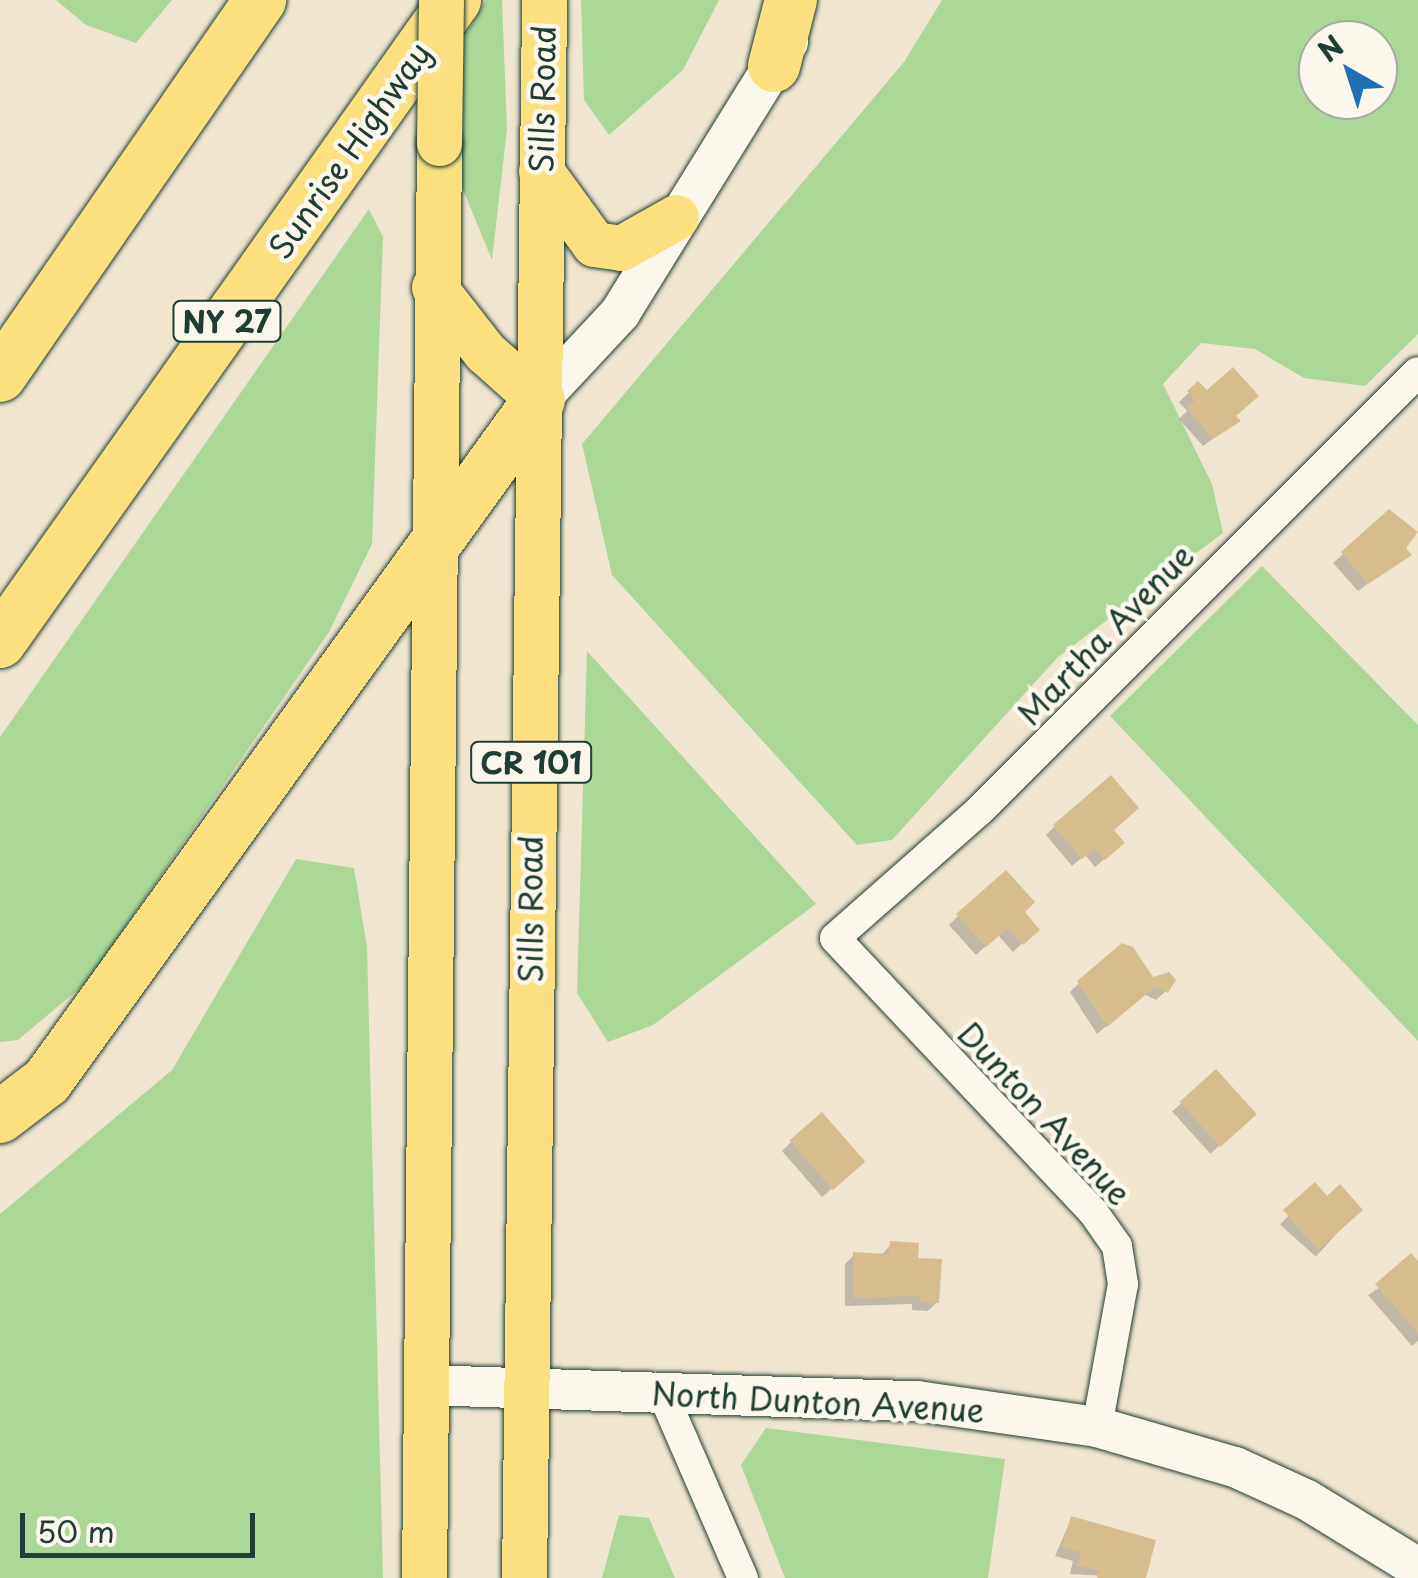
<!DOCTYPE html>
<style>
body{margin:0}
#map{position:relative;width:1418px;height:1578px;overflow:hidden;background:#f0e6d0;font-family:"Playpen Sans",sans-serif}
div>[style]{position:absolute}
.green>*{inset:0;background:#abd897}
.shadow>*{inset:0;background:#0003;transform-origin:0 0}
.building>*{inset:0;background:#d7bd8d;transform-origin:0 0}
.roads{filter:drop-shadow(0 0 2px #1f3d34) drop-shadow(0 0 2px #1f3d34)}
.street>*{height:30px;margin:-15px;padding:0 15px;transform-origin:15px;border-radius:15px;background:#fbf7ec}
.secondary>*{height:40px;margin:-20px;padding:0 20px;transform-origin:20px;border-radius:20px;background:#fbf7ec}
.primary>*{height:45px;margin:-22.5px;padding:0 22.5px;transform-origin:22.5px;border-radius:22.5px;background:#fce080}
.highway>*{height:52px;margin:-26px;padding:0 26px;transform-origin:26px;border-radius:26px;background:#fce080}
.bridges{filter:drop-shadow(0 0 2px #1f3d34) drop-shadow(0 0 2px #1f3d34)}
.primary-bridge>*{height:45px;margin:-22.5px;padding:0 22.5px;transform-origin:22.5px;border-radius:22.5px;background:#fce080}
span{translate:-50% -50%;white-space:nowrap;text-align:center;line-height:1.15;-webkit-text-stroke:9px #fbf7ec;paint-order:stroke}
.shield-label span{padding:2px 8px;background:#fbf7ec;border:2px solid;border-radius:8px;-webkit-text-stroke-width:0}
.shield-label{font-size:30px;color:#1f3d34;font-weight:700}
.street-label{font-size:32px;color:#1f3d34}
.north{position:absolute;left:1298px;top:20px;width:100px;height:100px;box-sizing:border-box;background:#fbf7ec;border:2px solid #a3ada2;border-radius:50%;rotate:321deg;font-size:28px;font-weight:700;line-height:40px;text-align:center;color:#1f3d34}
.north::after{content:'';display:block;margin:auto;width:35px;height:45px;background:#1f6fb2;clip-path:polygon(50% 0,100% 100%,50% 72%,0 100%)}
.scale{position:absolute;left:20px;top:1513px;width:235px;height:45px;box-sizing:border-box;border:5px solid #1f3d34;border-top:0;padding-left:12px;font-size:30px;line-height:35px;white-space:nowrap;color:#1f3d34;-webkit-text-stroke:8px #fbf7ec;paint-order:stroke}
</style>
<div id="map">
<div class="green">
<i style="clip-path:polygon(56px 0,172px 0,136px 43px,86px 25px)"></i>
<i style="clip-path:polygon(486px 0,502px 0,507px 129px,492px 260px,457px 175px,464px 39px)"></i>
<i style="clip-path:polygon(581px 0,719px 0,683px 70px,609px 135px,584px 100px)"></i>
<i style="clip-path:polygon(evenodd,942px 0,1418px 0,1418px 334px,1365px 386px,1304px 378px,1255px 349px,1201px 343px,1163px 384px,1212px 484px,1223px 533px,1058px 657px,892px 840px,857px 845px,612px 575px,582px 444px,904px 62px,942px 0,1318px 40px,1378px 40px,1378px 100px,1318px 100px,1318px 40px)"></i>
<i style="clip-path:polygon(369px 209px,383px 237px,372px 544px,329px 632px,87px 982px,18px 1040px,0 1042px,0 737px)"></i>
<i style="clip-path:polygon(1262px 566px,1418px 725px,1418px 1041px,1110px 716px)"></i>
<i style="clip-path:polygon(587px 651px,816px 904px,653px 1025px,608px 1042px,577px 993px)"></i>
<i style="clip-path:polygon(296px 859px,354px 868px,367px 947px,383px 1578px,0 1578px,0 1214px,172px 1070px)"></i>
<i style="clip-path:polygon(766px 1428px,1005px 1459px,988px 1578px,785px 1578px,741px 1465px)"></i>
<i style="clip-path:polygon(619px 1515px,649px 1518px,675px 1578px,602px 1578px)"></i>
</div>
<div class="shadow">
<i style="clip-path:polygon(1198px 384px,1237px 421px,1203px 446px,1179px 419px,1187px 411px,1179px 402px)"></i>
<i style="clip-path:polygon(1390px 513px,1409px 554px,1358px 591px,1333px 563px)"></i>
<i style="clip-path:polygon(1055px 826px,1111px 830px,1113px 852px,1095px 867px,1085px 855px,1072px 866px,1046px 835px)"></i>
<i style="clip-path:polygon(1022px 912px,1037px 929px,1013px 952px,998px 935px,976px 955px,949px 925px,958px 916px)"></i>
<i style="clip-path:polygon(1152px 980px,1166px 991px,1156px 1000px,1144px 994px,1097px 1034px,1070px 992px,1079px 983px)"></i>
<i style="left:1216px;top:1072px;width:57px;height:59px;rotate:48deg"></i>
<i style="clip-path:polygon(791px 1142px,853px 1171px,822px 1197px,782px 1151px)"></i>
<i style="left:1315px;top:1186px;width:48px;height:52px;rotate:42deg"></i>
<i style="clip-path:polygon(891px 1244px,915px 1260px,937px 1302px,928px 1311px,912px 1310px,912px 1304px,845px 1306px,845px 1264px,854px 1255px,881px 1256px)"></i>
<i style="clip-path:polygon(1418px 1263px,1418px 1341px,1412px 1346px,1368px 1295px)"></i>
<i style="clip-path:polygon(1071px 1519px,1143px 1578px,1070px 1574px,1073px 1561px,1055px 1556px)"></i>
</div>
<div class="building">
<i style="clip-path:polygon(1233px 367px,1259px 396px,1236px 416px,1241px 421px,1213px 439px,1187px 408px,1195px 401px,1187px 391px,1198px 381px,1207px 390px)"></i>
<i style="clip-path:polygon(1389px 509px,1418px 532px,1406px 548px,1412px 555px,1368px 584px,1341px 552px)"></i>
<i style="clip-path:polygon(1111px 775px,1139px 808px,1114px 830px,1125px 843px,1105px 860px,1095px 848px,1082px 859px,1053px 825px)"></i>
<i style="clip-path:polygon(1006px 870px,1035px 902px,1025px 912px,1040px 930px,1023px 945px,1008px 928px,986px 947px,956px 914px)"></i>
<i style="clip-path:polygon(1122px 943px,1133px 947px,1153px 977px,1169px 972px,1176px 980px,1168px 993px,1155px 987px,1107px 1027px,1077px 981px)"></i>
<i style="left:1216px;top:1069px;width:61px;height:49px;rotate:48deg"></i>
<i style="left:822px;top:1112px;width:66px;height:43px;rotate:49deg"></i>
<i style="clip-path:polygon(1315px 1182px,1327px 1196px,1340px 1184px,1363px 1210px,1318px 1250px,1283px 1210px)"></i>
<i style="clip-path:polygon(890px 1241px,919px 1243px,918px 1258px,942px 1259px,939px 1303px,920px 1302px,920px 1296px,853px 1298px,853px 1252px,889px 1254px)"></i>
<i style="clip-path:polygon(1411px 1253px,1418px 1261px,1418px 1333px,1375px 1284px)"></i>
<i style="clip-path:polygon(1071px 1516px,1156px 1540px,1146px 1578px,1097px 1578px,1099px 1571px,1077px 1565px,1081px 1552px,1062px 1547px)"></i>
</div>
<div class="roads">
<div class="street">
<i style="left:662px;top:1392px;width:203px;rotate:66.5deg"></i>
<i style="left:1097px;top:1427px;width:145px;rotate:-79.7deg"></i>
<i style="left:1123px;top:1284px;width:38px;rotate:-99deg"></i>
<i style="left:1117px;top:1246px;width:42px;rotate:-125.2deg"></i>
<i style="left:1093px;top:1212px;width:376px;rotate:-133.3deg"></i>
<i style="left:835px;top:938px;width:193px;rotate:-41.4deg"></i>
<i style="left:980px;top:810px;width:619px;rotate:-45deg"></i>
</div>
<div class="secondary">
<i style="left:539px;top:400px;width:119px;rotate:-47deg"></i>
<i style="left:620px;top:313px;width:319px;rotate:-58.2deg"></i>
<i style="left:425px;top:1385px;width:492px;rotate:1.9deg"></i>
<i style="left:917px;top:1401px;width:182px;rotate:8.2deg"></i>
<i style="left:1097px;top:1427px;width:144px;rotate:16.2deg"></i>
<i style="left:1235px;top:1467px;width:79px;rotate:24.6deg"></i>
<i style="left:1307px;top:1500px;width:130px;rotate:31.5deg"></i>
</div>
<div class="primary">
<i style="left:541px;top:171px;width:90px;rotate:54deg"></i>
<i style="left:594px;top:244px;width:27px;rotate:8deg"></i>
<i style="left:621px;top:248px;width:63px;rotate:-29.4deg"></i>
<i style="left:434px;top:287px;width:83px;rotate:51.9deg"></i>
<i style="left:485px;top:352px;width:72px;rotate:41.6deg"></i>
<i style="left:424px;top:1578px;width:1435px;rotate:-89.4deg"></i>
<i style="left:524px;top:1578px;width:1578px;rotate:-89.27deg"></i>
</div>
<div class="highway">
<i style="left:774px;top:66px;width:68px;rotate:-75.6deg"></i>
<i style="left:0;top:376px;width:457px;rotate:-55.3deg"></i>
<i style="left:0;top:642px;width:787px;rotate:-54.67deg"></i>
<i style="left:0;top:1117px;width:59px;rotate:-37.5deg"></i>
<i style="left:47px;top:1081px;width:840px;rotate:-54.15deg"></i>
</div>
</div>
<div class="bridges">
<div class="primary-bridge">
<i style="left:439px;top:143px;width:143px;rotate:-89.2deg"></i>
</div>
</div>
<div class="shield-label">
<span style="left:227px;top:321px">NY 27</span>
<span style="left:531px;top:762px">CR 101</span>
</div>
<div class="street-label">
<span style="left:542px;top:99px;rotate:-89deg">Sills Road</span>
<span style="left:349px;top:150px;rotate:-55deg">Sunrise Highway</span>
<span style="left:1105px;top:634px;rotate:-46deg">Martha Avenue</span>
<span style="left:530px;top:909px;rotate:-90deg">Sills Road</span>
<span style="left:1045px;top:1113px;rotate:47deg">Dunton Avenue</span>
<span style="left:818px;top:1401px;rotate:3deg">North Dunton Avenue</span>
</div>
<div class="north">N</div>
<div class="scale">50 m</div>
</div>
